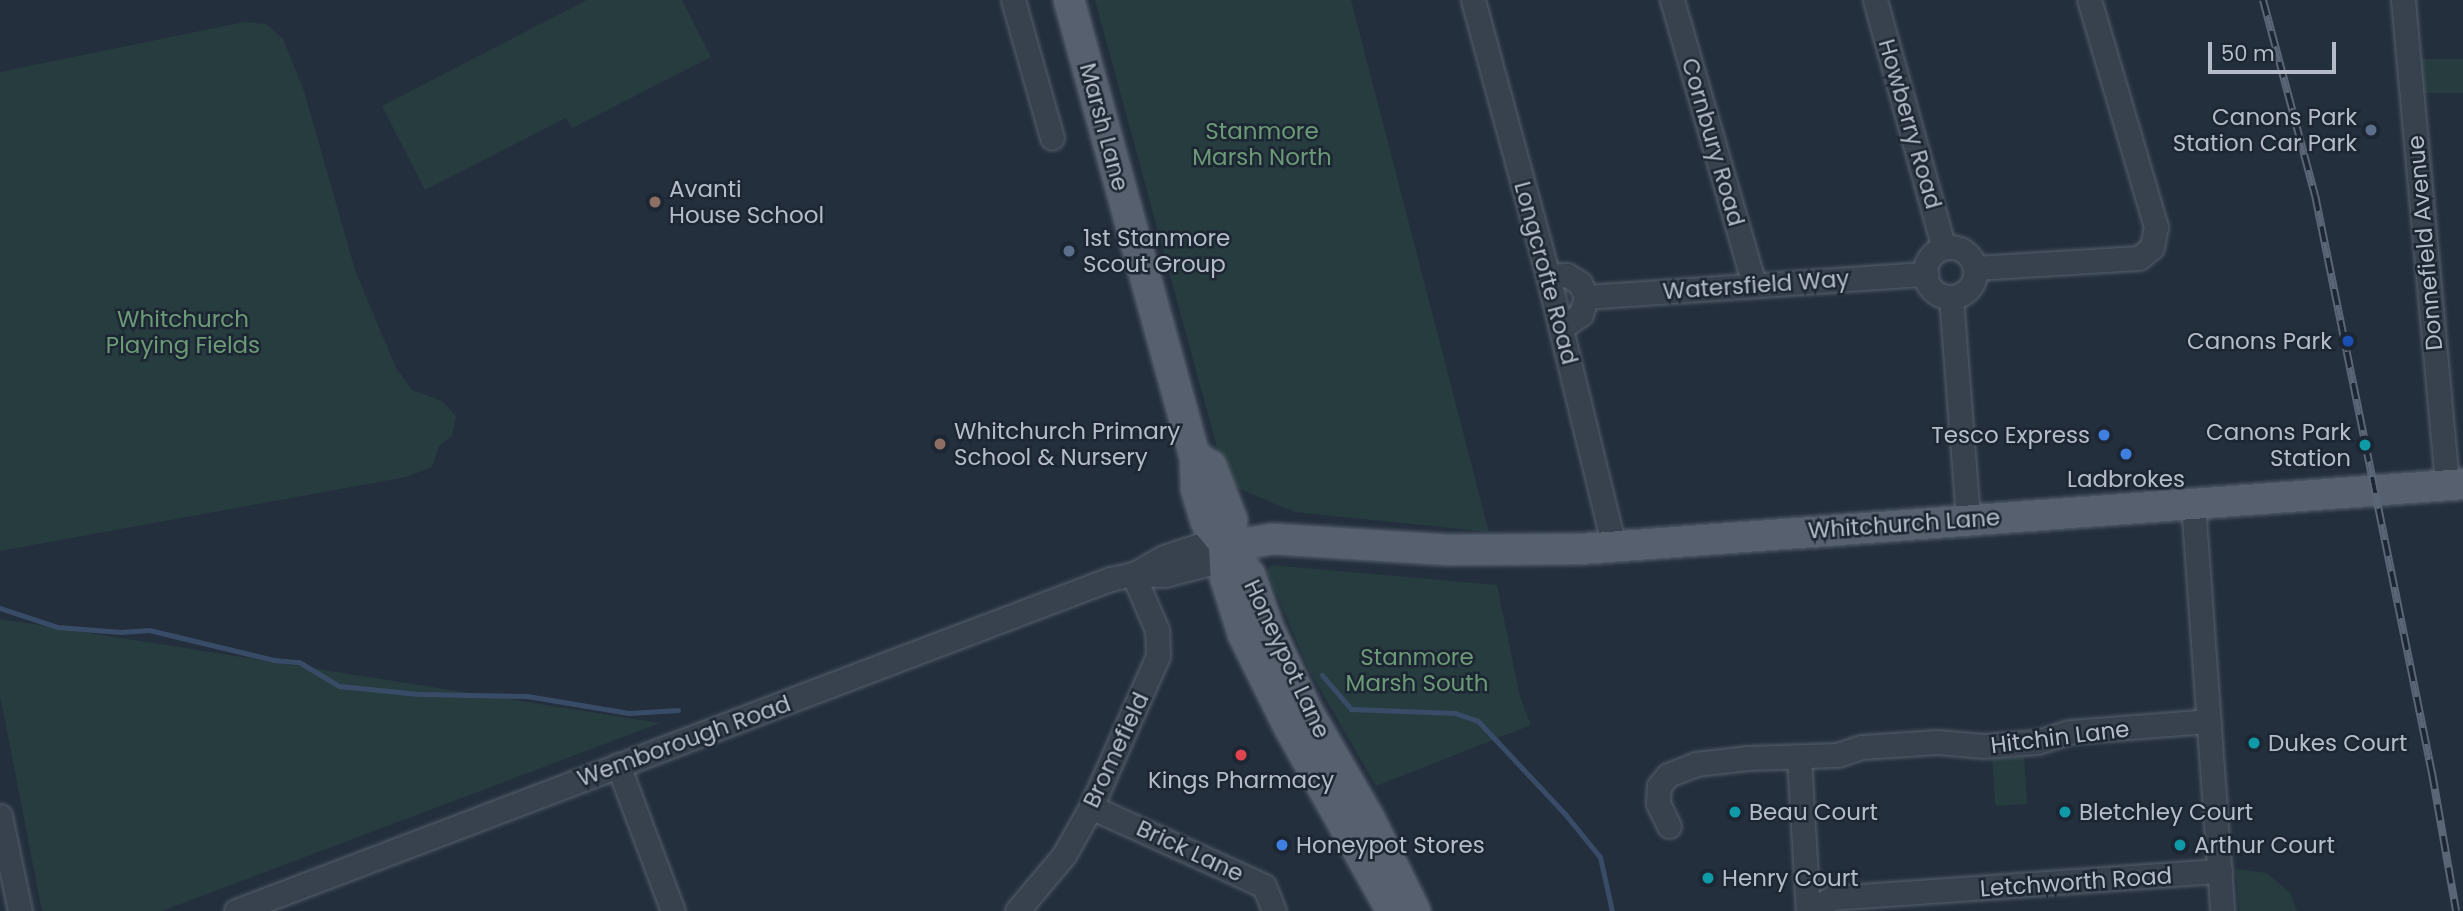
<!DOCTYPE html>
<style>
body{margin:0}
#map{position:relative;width:2463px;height:911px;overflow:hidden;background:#242f3e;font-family:Poppins,sans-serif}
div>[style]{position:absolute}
.green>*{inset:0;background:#263c3f;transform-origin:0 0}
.stream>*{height:5px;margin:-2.5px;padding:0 2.5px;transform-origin:2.5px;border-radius:2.5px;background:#394c67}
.roads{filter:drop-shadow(0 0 2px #565f6c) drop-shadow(0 0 2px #565f6c)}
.minor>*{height:23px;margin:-11.5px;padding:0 11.5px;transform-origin:11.5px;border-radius:11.5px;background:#38414e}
.minor>.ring{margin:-11.5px;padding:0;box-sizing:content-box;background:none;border:23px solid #38414e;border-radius:50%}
.major>*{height:30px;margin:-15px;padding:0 15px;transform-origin:15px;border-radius:15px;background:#56606e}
.rail>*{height:8px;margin-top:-4px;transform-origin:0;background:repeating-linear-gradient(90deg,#1d2633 0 16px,#5a6575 0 32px);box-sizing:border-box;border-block:2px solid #5a6575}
.dots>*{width:19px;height:19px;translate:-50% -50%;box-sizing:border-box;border:4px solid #1d2633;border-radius:50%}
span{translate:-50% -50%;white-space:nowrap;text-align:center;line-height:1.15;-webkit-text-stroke:5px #1d2633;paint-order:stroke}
.poi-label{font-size:23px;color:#b4bcc9}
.right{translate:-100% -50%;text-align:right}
.left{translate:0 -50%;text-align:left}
.street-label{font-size:23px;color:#b4bcc9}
.park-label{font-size:23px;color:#6b9a76}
.scale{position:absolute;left:2208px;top:42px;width:128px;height:32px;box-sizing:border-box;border:4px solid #b4bcc9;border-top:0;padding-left:9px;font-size:21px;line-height:24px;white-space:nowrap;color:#b4bcc9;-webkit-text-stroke:5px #1d2633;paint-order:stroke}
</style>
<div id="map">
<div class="green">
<i style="clip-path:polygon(587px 0,682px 0,711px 57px,572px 128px,566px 118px,425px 190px,382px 106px)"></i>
<i style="clip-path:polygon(1095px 0,1351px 0,1489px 532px,1295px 512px,1227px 484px)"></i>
<i style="clip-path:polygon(244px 22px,266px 24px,283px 39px,304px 91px,355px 270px,396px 368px,412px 390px,442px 401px,456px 416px,452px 436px,439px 446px,432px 467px,406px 477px,0 551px,0 72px)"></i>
<i style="left:2463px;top:59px;width:34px;height:43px;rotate:90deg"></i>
<i style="clip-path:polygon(1271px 565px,1497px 585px,1520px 697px,1531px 725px,1376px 786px,1309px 670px,1267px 571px)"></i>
<i style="clip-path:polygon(0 619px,660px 723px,162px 911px,42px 911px,0 695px)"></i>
<i style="left:2024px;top:757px;width:47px;height:32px;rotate:86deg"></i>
<i style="clip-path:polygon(2236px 869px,2267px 873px,2290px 893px,2297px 911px,2239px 911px)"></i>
</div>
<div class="stream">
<i style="left:0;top:608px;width:60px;rotate:18.4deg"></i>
<i style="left:57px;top:627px;width:64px;rotate:4.5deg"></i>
<i style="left:121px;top:632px;width:28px;rotate:-4deg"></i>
<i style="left:149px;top:630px;width:129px;rotate:13.5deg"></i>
<i style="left:274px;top:660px;width:25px;rotate:5deg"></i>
<i style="left:299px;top:662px;width:47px;rotate:31deg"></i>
<i style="left:339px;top:686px;width:80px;rotate:5.7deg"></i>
<i style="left:419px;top:694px;width:108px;rotate:1.1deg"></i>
<i style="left:527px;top:696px;width:103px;rotate:9.5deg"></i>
<i style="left:629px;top:713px;width:49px;rotate:-3.5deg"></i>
<i style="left:1322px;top:675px;width:45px;rotate:49.5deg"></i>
<i style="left:1351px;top:709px;width:104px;rotate:2.2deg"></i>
<i style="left:1455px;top:713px;width:24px;rotate:19deg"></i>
<i style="left:1478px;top:721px;width:127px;rotate:46.9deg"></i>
<i style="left:1565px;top:814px;width:55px;rotate:50.9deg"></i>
<i style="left:1600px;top:857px;width:55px;rotate:77.5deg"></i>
</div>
<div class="roads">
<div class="minor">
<i style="left:1013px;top:0;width:143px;rotate:74.2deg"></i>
<i style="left:1473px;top:0;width:286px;rotate:74.8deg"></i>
<i style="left:1548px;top:276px;width:278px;rotate:76.3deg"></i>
<i style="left:1672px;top:0;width:297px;rotate:73.9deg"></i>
<i style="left:1875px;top:0;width:257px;rotate:74.5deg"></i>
<i style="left:2403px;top:0;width:488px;rotate:84.8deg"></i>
<i class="ring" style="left:1925px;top:247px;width:27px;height:27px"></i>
<i style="left:1975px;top:268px;width:164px;rotate:-3.5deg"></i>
<i style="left:2139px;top:258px;width:17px;rotate:-40deg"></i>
<i style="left:2152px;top:247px;width:20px;rotate:-79deg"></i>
<i style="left:2156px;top:227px;width:237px;rotate:-106.4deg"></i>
<i style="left:1548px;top:276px;width:19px;rotate:-3deg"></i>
<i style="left:1567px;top:275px;width:15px;rotate:32deg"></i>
<i style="left:1580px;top:283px;width:15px;rotate:67deg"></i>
<i style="left:1586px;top:297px;width:18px;rotate:106deg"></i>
<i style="left:1581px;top:314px;width:24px;rotate:145deg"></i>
<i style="left:1586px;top:297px;width:341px;rotate:-3.9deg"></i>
<i style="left:1951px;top:297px;width:223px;rotate:85.6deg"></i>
<i style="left:2193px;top:503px;width:409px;rotate:85.9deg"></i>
<i style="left:1136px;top:573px;width:32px;rotate:-30deg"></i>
<i style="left:1164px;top:557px;width:41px;rotate:-18.4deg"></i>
<i style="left:1203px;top:544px;width:21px;rotate:8deg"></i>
<i style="left:1799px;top:757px;width:154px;rotate:86.7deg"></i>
<i style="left:618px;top:765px;width:156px;rotate:69.4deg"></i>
<i style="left:1091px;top:807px;width:190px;rotate:24.5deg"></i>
<i style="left:1264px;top:886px;width:27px;rotate:68deg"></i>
<i style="left:0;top:816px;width:97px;rotate:78.1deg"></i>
<i style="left:1669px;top:826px;width:25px;rotate:-116deg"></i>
<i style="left:1658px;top:803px;width:17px;rotate:-87deg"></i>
<i style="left:1659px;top:786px;width:14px;rotate:-51deg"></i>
<i style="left:1668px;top:775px;width:30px;rotate:-21deg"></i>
<i style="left:1696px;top:764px;width:52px;rotate:-6.6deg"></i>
<i style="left:1748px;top:758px;width:89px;rotate:-1.9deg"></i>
<i style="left:1837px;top:755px;width:26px;rotate:-18deg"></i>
<i style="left:1862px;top:747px;width:75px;rotate:-3.8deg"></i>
<i style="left:1937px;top:742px;width:47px;rotate:4.9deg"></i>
<i style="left:1984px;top:746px;width:53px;rotate:-4.3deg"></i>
<i style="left:2037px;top:742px;width:34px;rotate:-17deg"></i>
<i style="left:2069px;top:732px;width:140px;rotate:-4.5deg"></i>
<i style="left:236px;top:911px;width:935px;rotate:-20.8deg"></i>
<i style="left:1110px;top:579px;width:24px;rotate:-12deg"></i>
<i style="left:1133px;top:574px;width:32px;rotate:2deg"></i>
<i style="left:1165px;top:575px;width:43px;rotate:-14.7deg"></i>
<i style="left:1207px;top:564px;width:24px;rotate:-45deg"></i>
<i style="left:1017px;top:911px;width:73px;rotate:-50deg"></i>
<i style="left:1064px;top:855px;width:55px;rotate:-60.6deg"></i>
<i style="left:1091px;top:807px;width:165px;rotate:-66.1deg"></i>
<i style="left:1158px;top:656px;width:26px;rotate:-92deg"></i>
<i style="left:1157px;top:630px;width:61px;rotate:-113.2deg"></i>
<i style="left:1809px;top:911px;width:26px;rotate:-29deg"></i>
<i style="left:1832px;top:898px;width:389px;rotate:-4deg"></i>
</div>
<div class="major">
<i style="left:1069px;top:0;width:473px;rotate:74.6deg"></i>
<i style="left:1195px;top:456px;width:33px;rotate:88deg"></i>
<i style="left:1196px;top:489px;width:34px;rotate:73deg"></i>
<i style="left:1206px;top:522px;width:69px;rotate:50.3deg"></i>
<i style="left:1250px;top:575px;width:55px;rotate:70.9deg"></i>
<i style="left:1268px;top:627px;width:90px;rotate:65.1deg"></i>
<i style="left:1306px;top:709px;width:126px;rotate:60deg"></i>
<i style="left:1369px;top:818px;width:104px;rotate:63.7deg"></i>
<i style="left:1195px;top:456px;width:19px;rotate:32deg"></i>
<i style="left:1211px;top:466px;width:58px;rotate:68.7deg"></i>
<i style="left:1232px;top:520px;width:28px;rotate:107deg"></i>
<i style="left:1224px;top:547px;width:33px;rotate:87deg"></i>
<i style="left:1226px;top:580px;width:57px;rotate:72.5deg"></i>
<i style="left:1243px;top:634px;width:104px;rotate:63.7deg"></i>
<i style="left:1289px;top:727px;width:211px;rotate:60.8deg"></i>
<i style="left:1224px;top:547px;width:50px;rotate:-9.3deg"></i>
<i style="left:1273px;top:539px;width:176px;rotate:3.6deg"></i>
<i style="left:1449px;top:550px;width:132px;rotate:-0.4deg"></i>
<i style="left:1581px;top:549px;width:884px;rotate:-4.21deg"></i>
</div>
</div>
<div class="rail">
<i style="left:2263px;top:0;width:202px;rotate:75.1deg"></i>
<i style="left:2315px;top:195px;width:590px;rotate:78.56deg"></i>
<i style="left:2432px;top:773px;width:140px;rotate:80.1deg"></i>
</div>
<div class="dots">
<i style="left:2371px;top:130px;background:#5c6f8a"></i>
<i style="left:655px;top:202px;background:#8d6e63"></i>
<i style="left:1069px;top:251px;background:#5c6f8a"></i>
<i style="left:2348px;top:341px;background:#1a4fb4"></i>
<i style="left:2104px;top:435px;background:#3f7fe0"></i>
<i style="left:940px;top:444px;background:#8d6e63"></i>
<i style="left:2365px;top:445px;background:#0f9aa8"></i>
<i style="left:2126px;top:454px;background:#3f7fe0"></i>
<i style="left:2254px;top:743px;background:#0f9aa8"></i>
<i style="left:1241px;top:755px;background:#e0444e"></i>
<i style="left:1735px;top:812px;background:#0f9aa8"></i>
<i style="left:2065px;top:812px;background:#0f9aa8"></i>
<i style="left:1282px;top:845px;background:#3f7fe0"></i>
<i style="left:2180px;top:845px;background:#0f9aa8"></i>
<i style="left:1708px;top:878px;background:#0f9aa8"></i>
</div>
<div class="poi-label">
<span class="right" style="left:2357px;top:130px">Canons Park<br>Station Car Park</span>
<span class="left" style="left:669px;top:202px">Avanti<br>House School</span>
<span class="left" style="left:1083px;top:251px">1st Stanmore<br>Scout Group</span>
<span class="right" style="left:2332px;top:341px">Canons Park</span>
<span class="left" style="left:954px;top:444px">Whitchurch Primary<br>School &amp; Nursery</span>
<span class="right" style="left:2351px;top:445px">Canons Park<br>Station</span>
<span class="right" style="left:2090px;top:435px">Tesco Express</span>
<span style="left:2126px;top:479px">Ladbrokes</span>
<span class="left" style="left:2268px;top:743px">Dukes Court</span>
<span style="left:1241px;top:780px">Kings Pharmacy</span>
<span class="left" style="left:1749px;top:812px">Beau Court</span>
<span class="left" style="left:2079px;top:812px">Bletchley Court</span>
<span class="left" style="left:1296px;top:845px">Honeypot Stores</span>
<span class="left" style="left:2194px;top:845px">Arthur Court</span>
<span class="left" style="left:1722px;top:878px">Henry Court</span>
</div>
<div class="street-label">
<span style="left:1910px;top:124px;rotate:74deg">Howberry Road</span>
<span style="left:1104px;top:127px;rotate:75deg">Marsh Lane</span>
<span style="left:1713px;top:142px;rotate:74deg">Cornbury Road</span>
<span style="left:2425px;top:243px;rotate:-95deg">Donnefield Avenue</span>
<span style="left:1546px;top:273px;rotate:75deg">Longcrofte Road</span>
<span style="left:1756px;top:285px;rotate:-4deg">Watersfield Way</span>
<span style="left:1904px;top:524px;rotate:-4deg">Whitchurch Lane</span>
<span style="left:1287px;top:659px;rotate:65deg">Honeypot Lane</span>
<span style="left:2060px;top:737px;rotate:-7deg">Hitchin Lane</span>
<span style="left:684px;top:741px;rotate:-20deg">Wemborough Road</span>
<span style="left:1116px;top:750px;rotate:-65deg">Bromefield</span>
<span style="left:1190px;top:851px;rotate:25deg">Brick Lane</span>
<span style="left:2076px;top:882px;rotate:-4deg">Letchworth Road</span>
</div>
<div class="park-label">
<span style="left:1262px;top:144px">Stanmore<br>Marsh North</span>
<span style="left:183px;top:332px">Whitchurch<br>Playing Fields</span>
<span style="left:1417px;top:670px">Stanmore<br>Marsh South</span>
</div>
<div class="scale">50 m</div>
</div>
